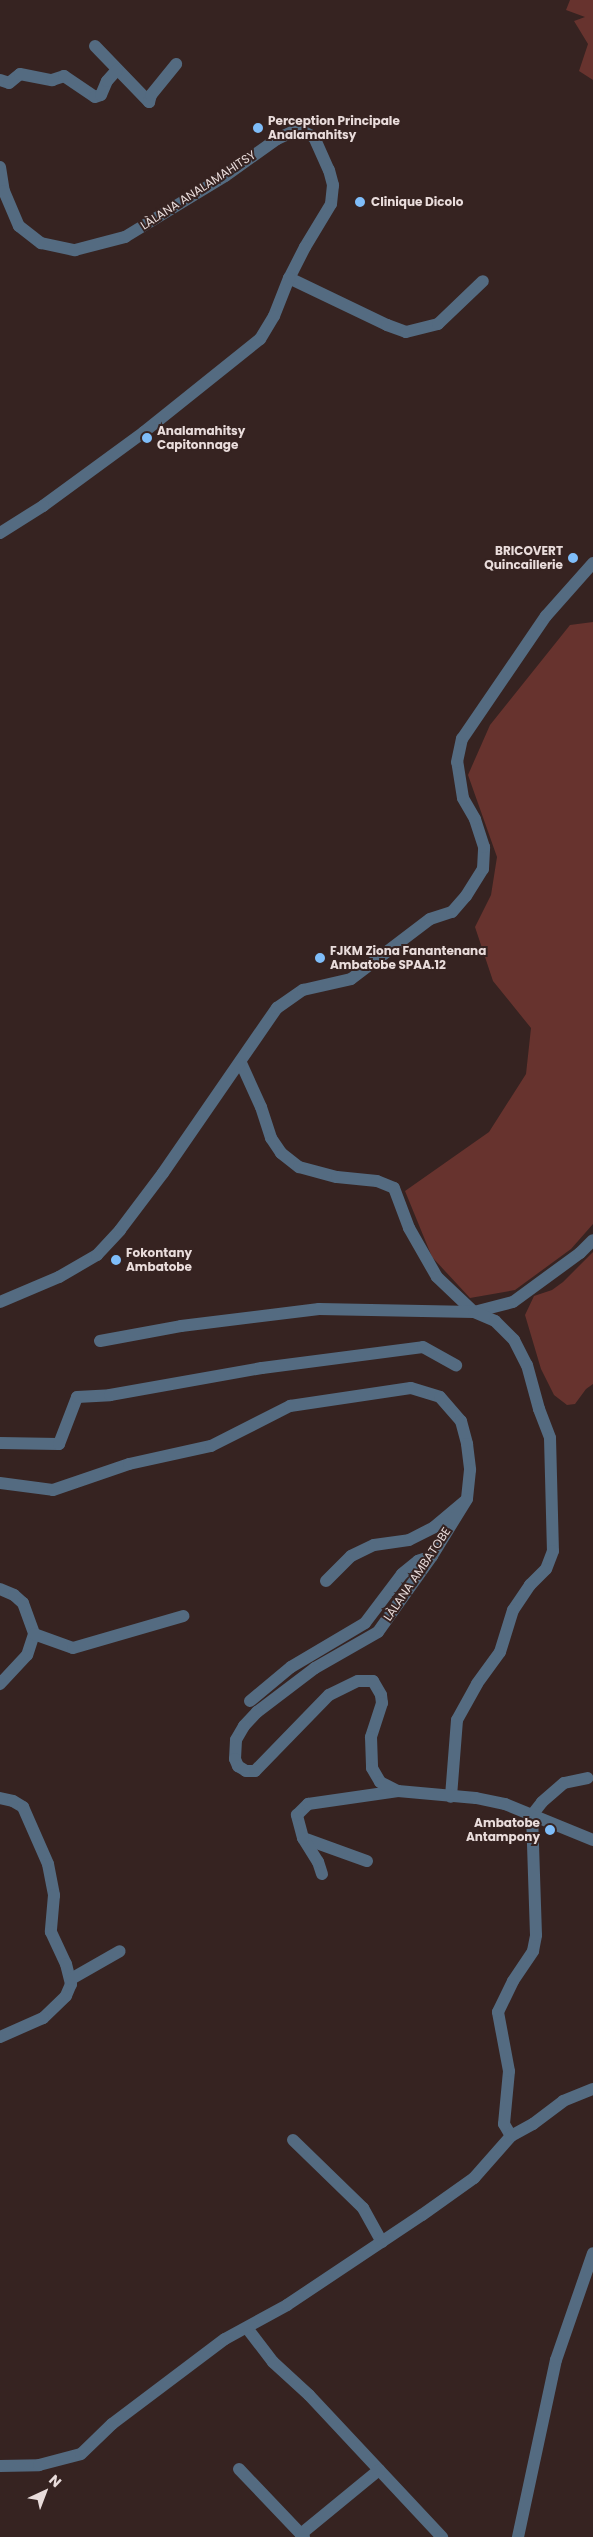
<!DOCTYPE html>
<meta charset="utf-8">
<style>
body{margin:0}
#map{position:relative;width:593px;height:2537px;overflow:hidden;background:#362321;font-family:Poppins,sans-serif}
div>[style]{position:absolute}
.green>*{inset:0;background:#67332e}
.minor>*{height:12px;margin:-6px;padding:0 6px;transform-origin:6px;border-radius:6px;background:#546b81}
.tertiary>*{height:12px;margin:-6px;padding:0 6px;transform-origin:6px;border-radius:6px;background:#546b81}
.dots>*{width:14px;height:14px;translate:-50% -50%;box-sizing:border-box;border:2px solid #362321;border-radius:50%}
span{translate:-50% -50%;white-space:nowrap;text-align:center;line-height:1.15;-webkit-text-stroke:4px #362321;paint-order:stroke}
.poi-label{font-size:12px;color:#e9dcdb;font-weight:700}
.left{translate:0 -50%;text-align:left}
.right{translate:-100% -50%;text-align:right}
.street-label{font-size:12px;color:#e9dcdb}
.north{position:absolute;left:20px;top:2467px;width:50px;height:50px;-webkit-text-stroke:4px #362321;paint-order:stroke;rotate:43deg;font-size:14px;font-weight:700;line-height:20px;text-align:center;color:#e9dcdb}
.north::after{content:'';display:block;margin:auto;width:18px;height:22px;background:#e9dcdb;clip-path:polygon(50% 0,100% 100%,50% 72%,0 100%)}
</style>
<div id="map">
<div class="green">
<i style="clip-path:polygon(570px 0,593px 0,593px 80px,579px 71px,588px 44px,574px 21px,585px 17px,566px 10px)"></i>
<i style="clip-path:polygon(593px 622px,593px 1224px,571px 1249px,515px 1290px,470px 1298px,432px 1257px,405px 1191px,489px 1132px,526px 1074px,531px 1028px,493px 981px,475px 927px,491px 895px,497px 857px,468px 775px,490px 725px,570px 625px)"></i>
<i style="clip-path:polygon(593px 1252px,593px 1384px,586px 1389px,575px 1404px,567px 1405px,554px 1395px,541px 1369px,525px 1315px,534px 1296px,552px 1290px,563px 1282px)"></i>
</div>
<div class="minor">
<i style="left:95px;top:46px;width:78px;rotate:46deg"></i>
<i style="left:149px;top:102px;width:7px;rotate:-74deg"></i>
<i style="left:151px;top:95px;width:40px;rotate:-51deg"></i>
<i style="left:0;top:80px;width:9px;rotate:18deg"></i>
<i style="left:9px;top:83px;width:14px;rotate:-39deg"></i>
<i style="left:20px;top:74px;width:33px;rotate:11deg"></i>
<i style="left:52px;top:80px;width:13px;rotate:-18deg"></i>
<i style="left:64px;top:76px;width:37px;rotate:34deg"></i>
<i style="left:95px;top:97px;width:6px;rotate:-18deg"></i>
<i style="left:101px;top:95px;width:15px;rotate:-67deg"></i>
<i style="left:107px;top:81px;width:15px;rotate:-48deg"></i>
<i style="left:289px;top:278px;width:109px;rotate:25.6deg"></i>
<i style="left:387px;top:325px;width:20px;rotate:20deg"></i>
<i style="left:406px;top:332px;width:33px;rotate:-14deg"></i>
<i style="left:438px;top:324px;width:62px;rotate:-43.7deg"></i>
<i style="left:241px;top:1063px;width:48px;rotate:65.6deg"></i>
<i style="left:261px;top:1107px;width:33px;rotate:72deg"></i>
<i style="left:271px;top:1138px;width:18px;rotate:56deg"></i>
<i style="left:281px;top:1153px;width:23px;rotate:38deg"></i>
<i style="left:299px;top:1167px;width:39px;rotate:15deg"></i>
<i style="left:337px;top:1177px;width:40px;rotate:5.7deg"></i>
<i style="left:377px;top:1181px;width:18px;rotate:22deg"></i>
<i style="left:394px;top:1188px;width:43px;rotate:69.4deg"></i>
<i style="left:409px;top:1228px;width:56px;rotate:60.3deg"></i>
<i style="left:437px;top:1277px;width:51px;rotate:43.4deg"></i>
<i style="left:474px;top:1312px;width:40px;rotate:-14.4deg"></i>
<i style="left:513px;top:1302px;width:83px;rotate:-36.2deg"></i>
<i style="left:580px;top:1253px;width:18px;rotate:-45deg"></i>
<i style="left:0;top:1302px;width:64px;rotate:-23deg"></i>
<i style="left:59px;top:1277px;width:44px;rotate:-30.1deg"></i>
<i style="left:97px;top:1255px;width:34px;rotate:-47deg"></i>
<i style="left:120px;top:1230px;width:71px;rotate:-53deg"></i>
<i style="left:163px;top:1173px;width:201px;rotate:-55.4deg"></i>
<i style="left:277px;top:1008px;width:32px;rotate:-35deg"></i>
<i style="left:303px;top:990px;width:49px;rotate:-12.9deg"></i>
<i style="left:351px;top:979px;width:99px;rotate:-37.2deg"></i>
<i style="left:430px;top:919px;width:23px;rotate:-18deg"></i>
<i style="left:452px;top:912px;width:21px;rotate:-49deg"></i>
<i style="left:466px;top:896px;width:32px;rotate:-58deg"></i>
<i style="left:483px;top:869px;width:22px;rotate:-87deg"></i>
<i style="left:484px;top:847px;width:29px;rotate:-108deg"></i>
<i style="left:475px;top:819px;width:24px;rotate:-120deg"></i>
<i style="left:463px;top:798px;width:36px;rotate:-99deg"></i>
<i style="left:457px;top:762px;width:24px;rotate:-78deg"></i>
<i style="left:462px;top:739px;width:149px;rotate:-55.7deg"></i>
<i style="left:546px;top:616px;width:71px;rotate:-48.4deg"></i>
<i style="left:100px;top:1341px;width:82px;rotate:-10.5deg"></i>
<i style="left:181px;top:1326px;width:139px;rotate:-7deg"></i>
<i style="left:319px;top:1309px;width:155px;rotate:1.1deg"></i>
<i style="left:474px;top:1312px;width:23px;rotate:23deg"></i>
<i style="left:495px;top:1321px;width:27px;rotate:45deg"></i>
<i style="left:514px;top:1340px;width:28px;rotate:63deg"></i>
<i style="left:527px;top:1365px;width:46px;rotate:74.7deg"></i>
<i style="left:539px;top:1409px;width:31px;rotate:69deg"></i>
<i style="left:550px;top:1438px;width:113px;rotate:88.5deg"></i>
<i style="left:553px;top:1551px;width:19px;rotate:111deg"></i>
<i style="left:546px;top:1569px;width:23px;rotate:135deg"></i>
<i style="left:530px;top:1585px;width:30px;rotate:124deg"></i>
<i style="left:513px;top:1610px;width:44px;rotate:107.2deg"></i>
<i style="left:500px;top:1652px;width:39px;rotate:126deg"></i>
<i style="left:477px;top:1684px;width:41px;rotate:119.1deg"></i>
<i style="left:457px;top:1720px;width:77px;rotate:94.5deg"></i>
<i style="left:0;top:1443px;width:59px;rotate:1deg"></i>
<i style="left:59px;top:1444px;width:50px;rotate:-69deg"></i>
<i style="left:77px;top:1397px;width:33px;rotate:-3deg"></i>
<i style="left:110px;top:1395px;width:154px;rotate:-10.1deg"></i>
<i style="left:262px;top:1368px;width:162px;rotate:-7.4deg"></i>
<i style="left:423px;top:1347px;width:38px;rotate:29deg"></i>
<i style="left:326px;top:1581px;width:35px;rotate:-45deg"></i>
<i style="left:351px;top:1556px;width:25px;rotate:-26deg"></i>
<i style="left:374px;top:1545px;width:35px;rotate:-8deg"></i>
<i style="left:409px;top:1540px;width:28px;rotate:-27deg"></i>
<i style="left:434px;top:1527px;width:40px;rotate:-40deg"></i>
<i style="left:0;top:1589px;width:15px;rotate:23deg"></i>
<i style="left:14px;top:1595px;width:12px;rotate:42deg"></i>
<i style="left:23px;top:1603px;width:33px;rotate:70deg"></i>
<i style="left:34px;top:1634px;width:22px;rotate:108deg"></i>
<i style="left:27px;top:1655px;width:40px;rotate:133deg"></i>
<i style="left:34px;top:1634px;width:41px;rotate:19.7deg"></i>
<i style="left:73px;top:1648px;width:115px;rotate:-16.2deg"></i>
<i style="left:250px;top:1701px;width:53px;rotate:-39.7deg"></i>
<i style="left:291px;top:1667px;width:86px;rotate:-30.7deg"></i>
<i style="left:365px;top:1623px;width:61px;rotate:-52.9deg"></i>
<i style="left:402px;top:1574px;width:21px;rotate:-39deg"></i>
<i style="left:418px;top:1561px;width:15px;rotate:-20deg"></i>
<i style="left:0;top:1798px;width:13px;rotate:13deg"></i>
<i style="left:13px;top:1801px;width:12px;rotate:31deg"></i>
<i style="left:23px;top:1807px;width:62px;rotate:66.3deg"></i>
<i style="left:48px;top:1864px;width:32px;rotate:79deg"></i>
<i style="left:54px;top:1895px;width:37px;rotate:95deg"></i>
<i style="left:51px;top:1932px;width:35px;rotate:65deg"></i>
<i style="left:66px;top:1964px;width:21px;rotate:76deg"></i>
<i style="left:71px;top:1984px;width:13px;rotate:113deg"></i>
<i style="left:66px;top:1996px;width:32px;rotate:136deg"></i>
<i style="left:43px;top:2018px;width:47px;rotate:156.2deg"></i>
<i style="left:303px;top:1838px;width:68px;rotate:19.8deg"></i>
<i style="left:322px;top:1874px;width:13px;rotate:-108deg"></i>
<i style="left:318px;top:1862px;width:28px;rotate:-122deg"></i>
<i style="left:303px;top:1838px;width:24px;rotate:-105deg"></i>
<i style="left:297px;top:1815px;width:16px;rotate:-45deg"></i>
<i style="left:308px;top:1804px;width:91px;rotate:-8.2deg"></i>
<i style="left:71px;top:1979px;width:56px;rotate:-29.7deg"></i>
<i style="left:511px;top:2136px;width:14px;rotate:-120deg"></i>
<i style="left:504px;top:2124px;width:53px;rotate:-84.6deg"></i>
<i style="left:509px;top:2071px;width:60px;rotate:-100.6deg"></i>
<i style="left:498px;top:2012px;width:34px;rotate:-64deg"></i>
<i style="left:513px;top:1981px;width:36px;rotate:-56deg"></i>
<i style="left:533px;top:1951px;width:16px;rotate:-79deg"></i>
<i style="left:536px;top:1935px;width:120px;rotate:-91.9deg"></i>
<i style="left:532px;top:1815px;width:16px;rotate:-52deg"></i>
<i style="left:542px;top:1802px;width:29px;rotate:-41deg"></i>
<i style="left:564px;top:1783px;width:24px;rotate:-12deg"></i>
<i style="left:293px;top:2140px;width:98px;rotate:44.2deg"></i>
<i style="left:363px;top:2208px;width:39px;rotate:61deg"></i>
<i style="left:247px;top:2328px;width:43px;rotate:52.6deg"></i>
<i style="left:273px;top:2362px;width:49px;rotate:42.5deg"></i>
<i style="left:309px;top:2395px;width:195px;rotate:46.9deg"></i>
<i style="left:0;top:2466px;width:39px;rotate:-1deg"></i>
<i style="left:39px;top:2465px;width:43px;rotate:-14.7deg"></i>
<i style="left:81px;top:2454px;width:43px;rotate:-44.1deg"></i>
<i style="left:112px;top:2424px;width:141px;rotate:-37deg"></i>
<i style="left:225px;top:2339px;width:71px;rotate:-28.7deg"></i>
<i style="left:287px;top:2305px;width:162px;rotate:-33.7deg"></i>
<i style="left:422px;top:2215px;width:64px;rotate:-35.4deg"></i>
<i style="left:474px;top:2178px;width:56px;rotate:-48.6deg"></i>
<i style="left:511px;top:2136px;width:25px;rotate:-29deg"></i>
<i style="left:533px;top:2124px;width:38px;rotate:-37deg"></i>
<i style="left:563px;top:2101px;width:32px;rotate:-22deg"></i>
<i style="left:239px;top:2469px;width:90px;rotate:46.4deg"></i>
<i style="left:304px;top:2537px;width:4px;rotate:-135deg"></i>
<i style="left:301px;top:2534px;width:101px;rotate:-39.4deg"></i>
<i style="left:518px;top:2537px;width:181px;rotate:-77.9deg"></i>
<i style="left:556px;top:2360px;width:113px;rotate:-70.9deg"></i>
</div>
<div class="tertiary">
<i style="left:0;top:167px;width:24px;rotate:81deg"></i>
<i style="left:4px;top:191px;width:38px;rotate:67deg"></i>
<i style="left:19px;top:226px;width:28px;rotate:38deg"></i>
<i style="left:41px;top:243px;width:35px;rotate:12deg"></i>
<i style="left:75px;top:250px;width:52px;rotate:-14.6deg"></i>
<i style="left:125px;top:237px;width:117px;rotate:-31.4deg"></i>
<i style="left:225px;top:176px;width:64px;rotate:-35.4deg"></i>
<i style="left:277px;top:139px;width:23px;rotate:-25deg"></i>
<i style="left:298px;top:129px;width:18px;rotate:27deg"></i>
<i style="left:314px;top:137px;width:36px;rotate:66deg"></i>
<i style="left:329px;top:170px;width:16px;rotate:75deg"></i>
<i style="left:333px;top:185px;width:19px;rotate:96deg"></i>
<i style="left:331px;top:204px;width:50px;rotate:121.2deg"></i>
<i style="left:305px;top:247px;width:35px;rotate:117deg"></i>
<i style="left:289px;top:278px;width:41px;rotate:111.5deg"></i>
<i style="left:274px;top:316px;width:27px;rotate:121deg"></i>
<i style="left:260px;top:339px;width:149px;rotate:141.3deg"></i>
<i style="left:144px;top:432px;width:125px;rotate:143.8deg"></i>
<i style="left:43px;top:506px;width:51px;rotate:147.9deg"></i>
<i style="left:0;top:1483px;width:53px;rotate:7.5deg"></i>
<i style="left:53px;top:1490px;width:80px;rotate:-18.9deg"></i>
<i style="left:129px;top:1464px;width:84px;rotate:-12.4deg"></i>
<i style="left:211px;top:1446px;width:89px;rotate:-26.9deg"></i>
<i style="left:290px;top:1406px;width:122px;rotate:-8.5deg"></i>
<i style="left:411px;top:1388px;width:30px;rotate:17deg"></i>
<i style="left:440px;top:1397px;width:32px;rotate:49deg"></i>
<i style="left:461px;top:1421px;width:24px;rotate:75deg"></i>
<i style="left:467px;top:1444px;width:26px;rotate:83deg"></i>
<i style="left:470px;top:1470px;width:29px;rotate:96deg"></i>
<i style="left:467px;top:1499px;width:67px;rotate:121.6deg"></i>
<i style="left:432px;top:1556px;width:93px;rotate:125.4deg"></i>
<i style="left:378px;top:1632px;width:73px;rotate:150.3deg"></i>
<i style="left:315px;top:1668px;width:73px;rotate:142.8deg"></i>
<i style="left:257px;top:1712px;width:19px;rotate:133deg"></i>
<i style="left:244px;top:1726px;width:16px;rotate:120deg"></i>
<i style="left:236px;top:1740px;width:19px;rotate:93deg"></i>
<i style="left:235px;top:1759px;width:8px;rotate:67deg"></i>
<i style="left:238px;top:1766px;width:9px;rotate:32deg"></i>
<i style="left:246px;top:1771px;width:9px"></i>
<i style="left:255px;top:1771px;width:106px;rotate:-45.8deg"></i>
<i style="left:329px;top:1695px;width:32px;rotate:-26deg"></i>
<i style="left:358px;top:1681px;width:15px"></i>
<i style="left:373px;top:1681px;width:16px;rotate:60deg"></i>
<i style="left:381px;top:1695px;width:8px;rotate:83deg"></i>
<i style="left:382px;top:1703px;width:36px;rotate:108deg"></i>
<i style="left:371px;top:1737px;width:31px;rotate:88deg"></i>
<i style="left:372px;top:1768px;width:16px;rotate:60deg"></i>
<i style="left:380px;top:1782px;width:20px;rotate:27deg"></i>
<i style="left:398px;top:1791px;width:78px;rotate:5.1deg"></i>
<i style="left:476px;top:1798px;width:30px;rotate:12deg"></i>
<i style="left:505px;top:1804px;width:95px;rotate:22.2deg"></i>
</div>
<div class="dots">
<i style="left:258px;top:128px;background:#7fbdf9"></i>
<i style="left:360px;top:202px;background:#7fbdf9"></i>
<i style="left:147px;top:438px;background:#7fbdf9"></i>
<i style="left:573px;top:558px;background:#7fbdf9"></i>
<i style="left:320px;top:958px;background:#7fbdf9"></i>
<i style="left:116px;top:1260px;background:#7fbdf9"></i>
<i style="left:550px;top:1830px;background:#7fbdf9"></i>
</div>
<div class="poi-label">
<span class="left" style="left:268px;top:128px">Perception Principale<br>Analamahitsy</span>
<span class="left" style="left:371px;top:202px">Clinique Dicolo</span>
<span class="left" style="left:157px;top:438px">Analamahitsy<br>Capitonnage</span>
<span class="right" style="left:563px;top:558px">BRICOVERT<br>Quincaillerie</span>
<span class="left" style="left:330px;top:958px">FJKM Ziona Fanantenana<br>Ambatobe SPAA.12</span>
<span class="left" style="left:126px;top:1260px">Fokontany<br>Ambatobe</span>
<span class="right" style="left:540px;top:1830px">Ambatobe<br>Antampony</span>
</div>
<div class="street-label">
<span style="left:198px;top:190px;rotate:-33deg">LÀLANA ANALAMAHITSY</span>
<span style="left:417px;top:1574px;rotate:-56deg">LÀLANA AMBATOBE</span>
</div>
<div class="north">N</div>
</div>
